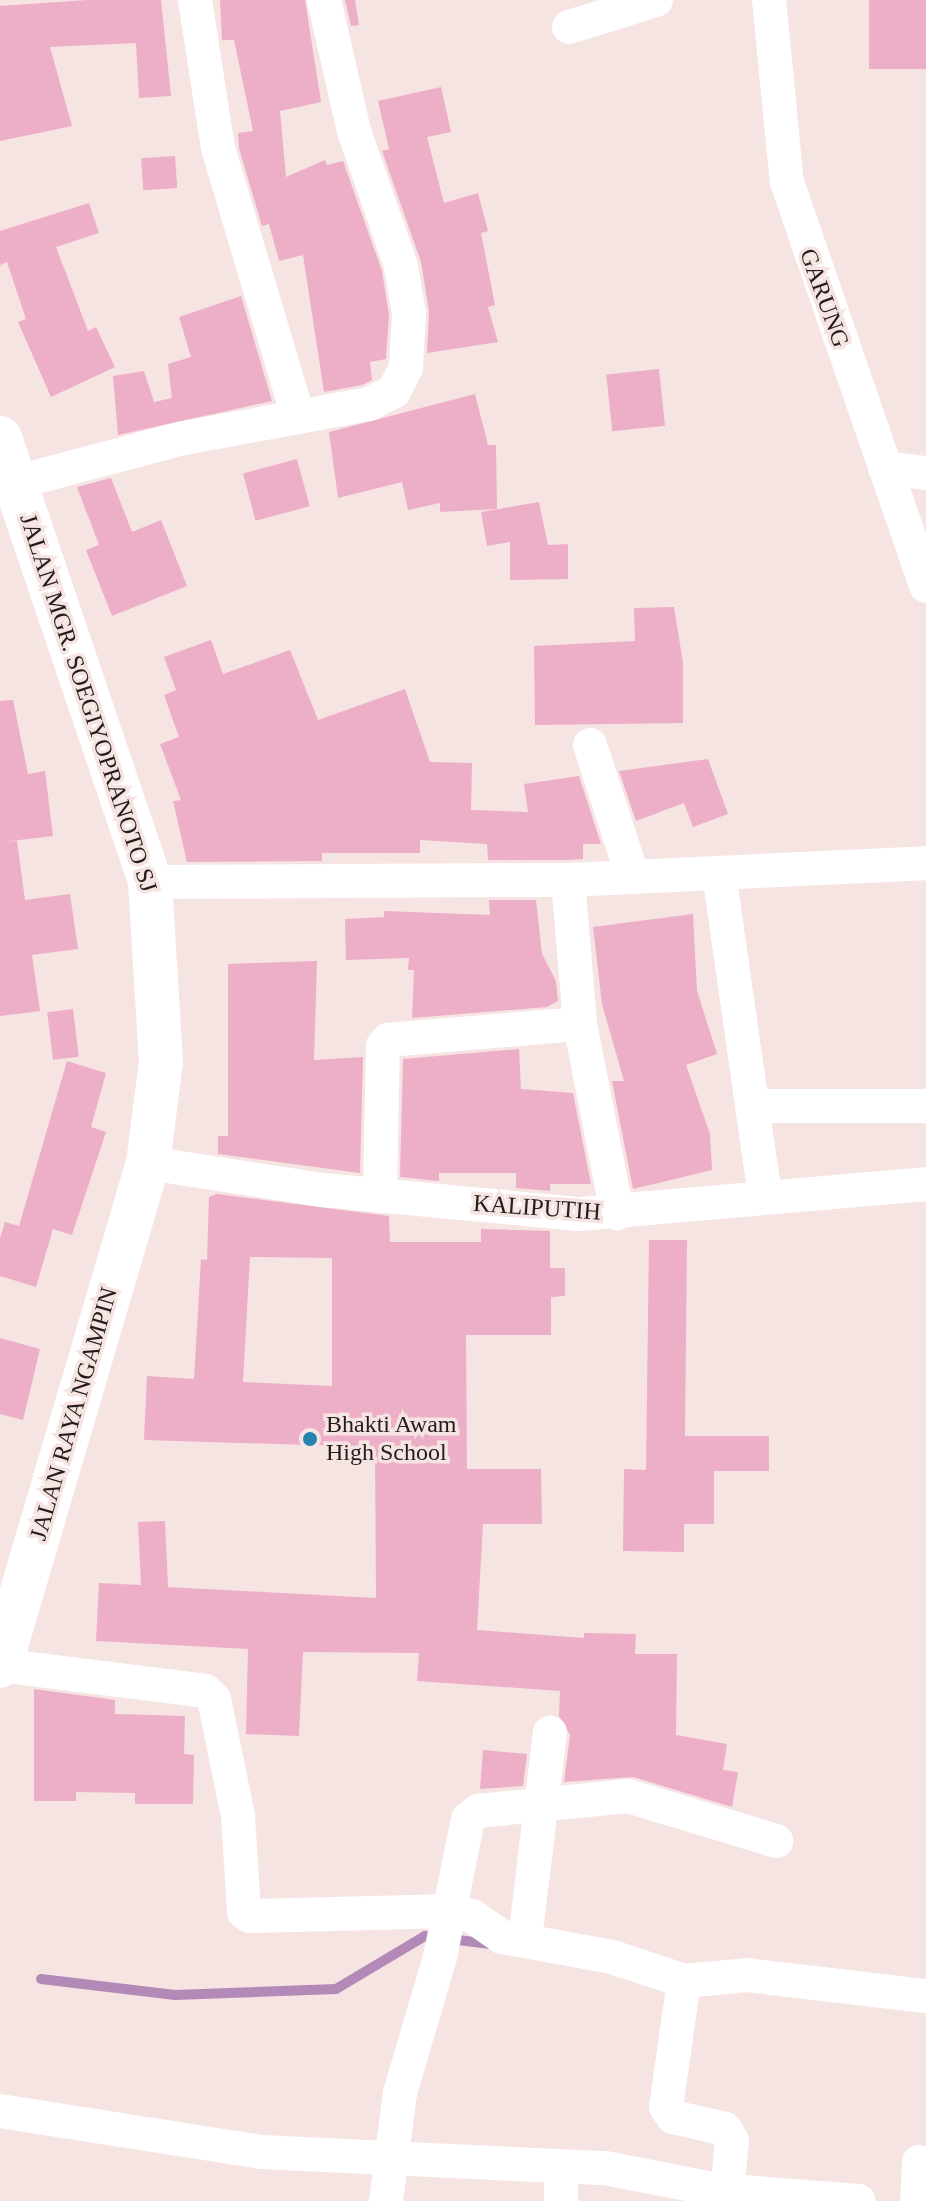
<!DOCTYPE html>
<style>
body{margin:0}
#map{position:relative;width:926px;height:2201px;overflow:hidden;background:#f6e4e2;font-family:Georgia,serif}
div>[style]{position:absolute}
.stream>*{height:10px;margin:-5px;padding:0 5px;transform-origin:5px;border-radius:5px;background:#b38ab7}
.building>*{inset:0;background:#edaec7;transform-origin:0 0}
.minor>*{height:34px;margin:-17px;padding:0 17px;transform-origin:17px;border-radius:17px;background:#fff}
.primary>*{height:44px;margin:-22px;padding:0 22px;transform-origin:22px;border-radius:22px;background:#fff}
.dots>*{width:22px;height:22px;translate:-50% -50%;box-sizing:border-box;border:4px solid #f6e4e2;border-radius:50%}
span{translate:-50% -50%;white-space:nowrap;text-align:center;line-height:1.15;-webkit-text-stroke:7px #f6e4e2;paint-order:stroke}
.street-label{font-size:24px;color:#221c1b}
.poi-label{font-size:24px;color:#221c1b}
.left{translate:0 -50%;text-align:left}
</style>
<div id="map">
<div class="stream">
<i style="left:41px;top:1979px;width:135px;rotate:6.8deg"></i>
<i style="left:175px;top:1995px;width:161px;rotate:-2.1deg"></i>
<i style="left:336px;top:1989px;width:104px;rotate:-30.8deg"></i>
<i style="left:425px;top:1936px;width:66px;rotate:6.9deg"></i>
</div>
<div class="building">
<i style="clip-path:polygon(87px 0,161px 0,171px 96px,139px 98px,136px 43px,50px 47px,72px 126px,0 141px,0 6px)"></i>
<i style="clip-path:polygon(220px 0,305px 0,321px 102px,280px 111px,286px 177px,325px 160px,327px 165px,343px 161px,382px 271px,389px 315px,386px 359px,370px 362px,372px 380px,362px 385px,324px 392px,303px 255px,279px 261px,269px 224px,262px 226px,239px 148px,238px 133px,253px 131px,234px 40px,222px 40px)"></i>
<i style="clip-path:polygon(345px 0,355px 0,359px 25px,351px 26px)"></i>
<i style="left:869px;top:0;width:57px;height:69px"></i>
<i style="clip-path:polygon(441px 87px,451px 132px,427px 137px,444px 203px,478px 193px,488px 231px,481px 233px,495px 305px,488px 307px,498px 342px,427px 353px,429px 311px,421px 262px,382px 151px,389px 149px,378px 101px)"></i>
<i style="left:175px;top:156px;width:32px;height:34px;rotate:86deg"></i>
<i style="clip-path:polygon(89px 203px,99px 233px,56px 247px,88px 331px,96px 327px,115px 367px,51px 397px,18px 322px,26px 319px,7px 262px,0 265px,0 231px)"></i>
<i style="clip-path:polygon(241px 296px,272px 401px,118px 435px,113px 376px,144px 371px,154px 402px,172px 398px,168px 364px,191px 357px,179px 317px)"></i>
<i style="left:659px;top:369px;width:57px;height:53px;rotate:84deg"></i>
<i style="clip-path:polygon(475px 394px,488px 445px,496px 445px,497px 509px,440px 512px,440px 503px,408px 510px,402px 482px,338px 498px,329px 432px)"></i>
<i style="left:297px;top:459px;width:49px;height:56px;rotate:75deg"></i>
<i style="clip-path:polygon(111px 478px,132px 532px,161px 520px,187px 586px,112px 616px,86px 550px,99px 545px,77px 487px)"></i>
<i style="clip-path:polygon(539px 502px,548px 545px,568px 544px,568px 579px,510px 580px,510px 542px,487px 546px,481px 512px)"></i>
<i style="clip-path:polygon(674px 607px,683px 663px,683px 723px,535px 725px,534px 646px,635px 641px,634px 608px)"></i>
<i style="clip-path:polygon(211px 640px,223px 674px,290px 650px,318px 720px,405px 689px,430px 762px,472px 763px,471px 810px,528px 812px,524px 784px,579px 776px,601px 844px,583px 844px,583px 859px,567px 860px,488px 860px,487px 844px,420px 840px,420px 853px,322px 853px,322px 861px,187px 862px,173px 801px,181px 800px,160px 744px,179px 737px,164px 695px,176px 690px,164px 657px)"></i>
<i style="clip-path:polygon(13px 700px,28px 774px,45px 771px,53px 836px,3px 842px,17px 841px,25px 900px,70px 894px,78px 949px,32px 955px,40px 1011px,0 1016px,0 701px)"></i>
<i style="clip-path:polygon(708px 759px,728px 814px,693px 827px,684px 803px,636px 821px,619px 771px)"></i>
<i style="clip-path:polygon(489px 900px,536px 900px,542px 954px,556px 981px,558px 1001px,547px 1007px,412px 1018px,414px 970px,408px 970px,409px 958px,346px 960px,345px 919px,384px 917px,384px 911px,490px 915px)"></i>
<i style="clip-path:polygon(693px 914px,697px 991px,717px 1054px,686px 1065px,710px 1134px,712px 1170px,633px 1189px,612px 1081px,624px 1081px,602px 1004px,593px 927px)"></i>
<i style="clip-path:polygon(317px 961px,314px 1060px,363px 1057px,360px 1173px,218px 1154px,218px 1136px,228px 1136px,228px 964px)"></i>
<i style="left:73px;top:1009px;width:48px;height:26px;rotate:83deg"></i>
<i style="clip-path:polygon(519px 1049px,521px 1089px,573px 1093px,591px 1184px,550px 1184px,550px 1191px,516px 1188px,516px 1173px,439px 1173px,439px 1181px,400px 1177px,403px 1059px)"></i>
<i style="clip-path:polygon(67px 1061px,106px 1073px,91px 1127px,106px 1132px,72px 1235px,53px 1229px,36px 1287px,0 1276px,0 1238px,5px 1222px,19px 1226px)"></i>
<i style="clip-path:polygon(evenodd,217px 1194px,389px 1216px,390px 1242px,481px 1242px,481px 1229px,550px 1231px,550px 1268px,565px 1268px,565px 1296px,551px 1297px,551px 1335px,466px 1335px,467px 1469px,541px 1469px,542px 1524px,483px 1524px,477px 1630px,584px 1638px,584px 1633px,636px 1634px,635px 1654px,677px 1654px,676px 1735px,727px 1744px,723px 1770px,738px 1772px,732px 1807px,633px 1777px,564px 1782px,570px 1735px,559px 1716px,560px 1691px,417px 1681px,419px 1653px,303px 1652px,299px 1736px,246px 1734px,248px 1649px,96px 1641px,99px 1583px,141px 1585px,138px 1522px,165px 1521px,168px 1587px,376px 1598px,375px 1447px,144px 1440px,147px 1376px,194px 1379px,201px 1259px,207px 1260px,209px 1197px,217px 1194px,250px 1257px,332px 1258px,332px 1386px,243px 1382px,250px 1257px)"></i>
<i style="clip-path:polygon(649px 1240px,687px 1240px,685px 1436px,769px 1436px,769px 1471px,714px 1471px,714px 1524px,684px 1524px,684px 1552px,623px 1551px,624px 1469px,646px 1470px)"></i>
<i style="clip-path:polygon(0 1338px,40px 1349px,23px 1420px,0 1414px)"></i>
<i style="clip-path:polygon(34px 1689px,115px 1700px,115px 1714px,185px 1716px,184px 1754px,194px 1755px,193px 1804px,135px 1804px,135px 1793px,76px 1792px,76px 1801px,34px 1801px)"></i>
<i style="clip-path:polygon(483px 1750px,527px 1754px,523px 1786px,480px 1789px)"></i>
</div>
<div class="minor">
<i style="left:195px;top:0;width:150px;rotate:81.2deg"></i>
<i style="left:218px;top:148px;width:281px;rotate:73.4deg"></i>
<i style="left:769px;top:0;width:183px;rotate:84.4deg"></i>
<i style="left:787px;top:182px;width:427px;rotate:71deg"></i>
<i style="left:569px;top:27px;width:91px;rotate:-17.2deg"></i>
<i style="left:885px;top:468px;width:41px;rotate:7deg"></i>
<i style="left:17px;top:482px;width:173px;rotate:-14.8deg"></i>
<i style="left:184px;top:438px;width:188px;rotate:-10.4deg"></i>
<i style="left:369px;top:404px;width:28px;rotate:-27deg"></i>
<i style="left:394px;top:391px;width:27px;rotate:-63deg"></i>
<i style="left:406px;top:367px;width:53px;rotate:-86.8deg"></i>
<i style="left:409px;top:314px;width:49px;rotate:-99.5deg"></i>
<i style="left:401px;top:266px;width:143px;rotate:-109.2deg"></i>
<i style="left:354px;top:131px;width:134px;rotate:-102.9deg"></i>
<i style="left:590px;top:745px;width:139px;rotate:72deg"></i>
<i style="left:719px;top:873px;width:235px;rotate:81.9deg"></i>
<i style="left:752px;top:1106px;width:174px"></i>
<i style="left:568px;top:880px;width:144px;rotate:85.2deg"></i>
<i style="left:580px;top:1024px;width:193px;rotate:78.9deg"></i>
<i style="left:150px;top:882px;width:418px;rotate:-0.3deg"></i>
<i style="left:568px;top:880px;width:358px;rotate:-2.7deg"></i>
<i style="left:752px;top:1106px;width:90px;rotate:81.7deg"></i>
<i style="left:148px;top:1163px;width:177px;rotate:8.8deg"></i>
<i style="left:323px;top:1190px;width:257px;rotate:5.4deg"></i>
<i style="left:579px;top:1214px;width:348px;rotate:-4.9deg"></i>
<i style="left:380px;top:1196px;width:150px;rotate:-88.9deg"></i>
<i style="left:383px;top:1046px;width:8px;rotate:-50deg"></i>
<i style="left:388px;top:1040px;width:193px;rotate:-4.8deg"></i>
<i style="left:0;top:1665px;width:207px;rotate:7.2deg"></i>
<i style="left:205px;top:1691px;width:12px;rotate:42deg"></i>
<i style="left:214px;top:1699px;width:119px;rotate:78.4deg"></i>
<i style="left:238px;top:1816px;width:96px;rotate:86.4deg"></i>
<i style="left:244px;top:1912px;width:7px;rotate:34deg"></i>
<i style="left:250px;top:1916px;width:200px;rotate:-1.4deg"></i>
<i style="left:450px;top:1911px;width:23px;rotate:13deg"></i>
<i style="left:472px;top:1916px;width:37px;rotate:35deg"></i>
<i style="left:502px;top:1937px;width:112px;rotate:10.3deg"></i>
<i style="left:612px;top:1957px;width:76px;rotate:18.4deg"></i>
<i style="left:684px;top:1981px;width:63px;rotate:-5.4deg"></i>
<i style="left:747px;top:1975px;width:180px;rotate:6.7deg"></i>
<i style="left:525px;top:1939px;width:208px;rotate:-83.1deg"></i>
<i style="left:684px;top:1981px;width:127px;rotate:98.1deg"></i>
<i style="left:666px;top:2107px;width:12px;rotate:55deg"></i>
<i style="left:673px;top:2117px;width:53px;rotate:13deg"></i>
<i style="left:725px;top:2129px;width:14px;rotate:60deg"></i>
<i style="left:732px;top:2141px;width:50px;rotate:95.7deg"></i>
<i style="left:0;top:2111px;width:264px;rotate:8.9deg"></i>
<i style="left:261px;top:2152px;width:344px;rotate:2.7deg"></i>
<i style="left:605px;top:2168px;width:115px;rotate:11deg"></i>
<i style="left:718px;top:2190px;width:141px;rotate:4.5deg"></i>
<i style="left:386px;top:2201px;width:109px;rotate:-82.6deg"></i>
<i style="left:400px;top:2093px;width:142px;rotate:-73.6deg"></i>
<i style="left:440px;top:1957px;width:141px;rotate:-78.5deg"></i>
<i style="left:468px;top:1819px;width:13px;rotate:-39deg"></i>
<i style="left:478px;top:1811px;width:151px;rotate:-5.7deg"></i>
<i style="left:628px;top:1796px;width:155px;rotate:16.9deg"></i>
<i style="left:561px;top:2201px;width:35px;rotate:-90deg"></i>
<i style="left:917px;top:2201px;width:39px;rotate:-87deg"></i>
</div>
<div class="primary">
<i style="left:0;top:438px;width:469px;rotate:71.3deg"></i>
<i style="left:150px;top:882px;width:180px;rotate:86.5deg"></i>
<i style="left:161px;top:1062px;width:102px;rotate:97.3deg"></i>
<i style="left:148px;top:1163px;width:524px;rotate:106.4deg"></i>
</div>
<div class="dots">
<i style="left:310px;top:1439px;background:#2585b0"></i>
</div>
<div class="street-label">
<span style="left:824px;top:298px;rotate:70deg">GARUNG</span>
<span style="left:88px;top:703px;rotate:72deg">JALAN MGR. SOEGIYOPRANOTO SJ</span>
<span style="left:537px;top:1208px;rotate:4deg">KALIPUTIH</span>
<span style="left:74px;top:1414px;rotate:-74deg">JALAN RAYA NGAMPIN</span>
</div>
<div class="poi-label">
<span class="left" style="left:326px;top:1439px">Bhakti Awam<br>High School</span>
</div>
</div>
